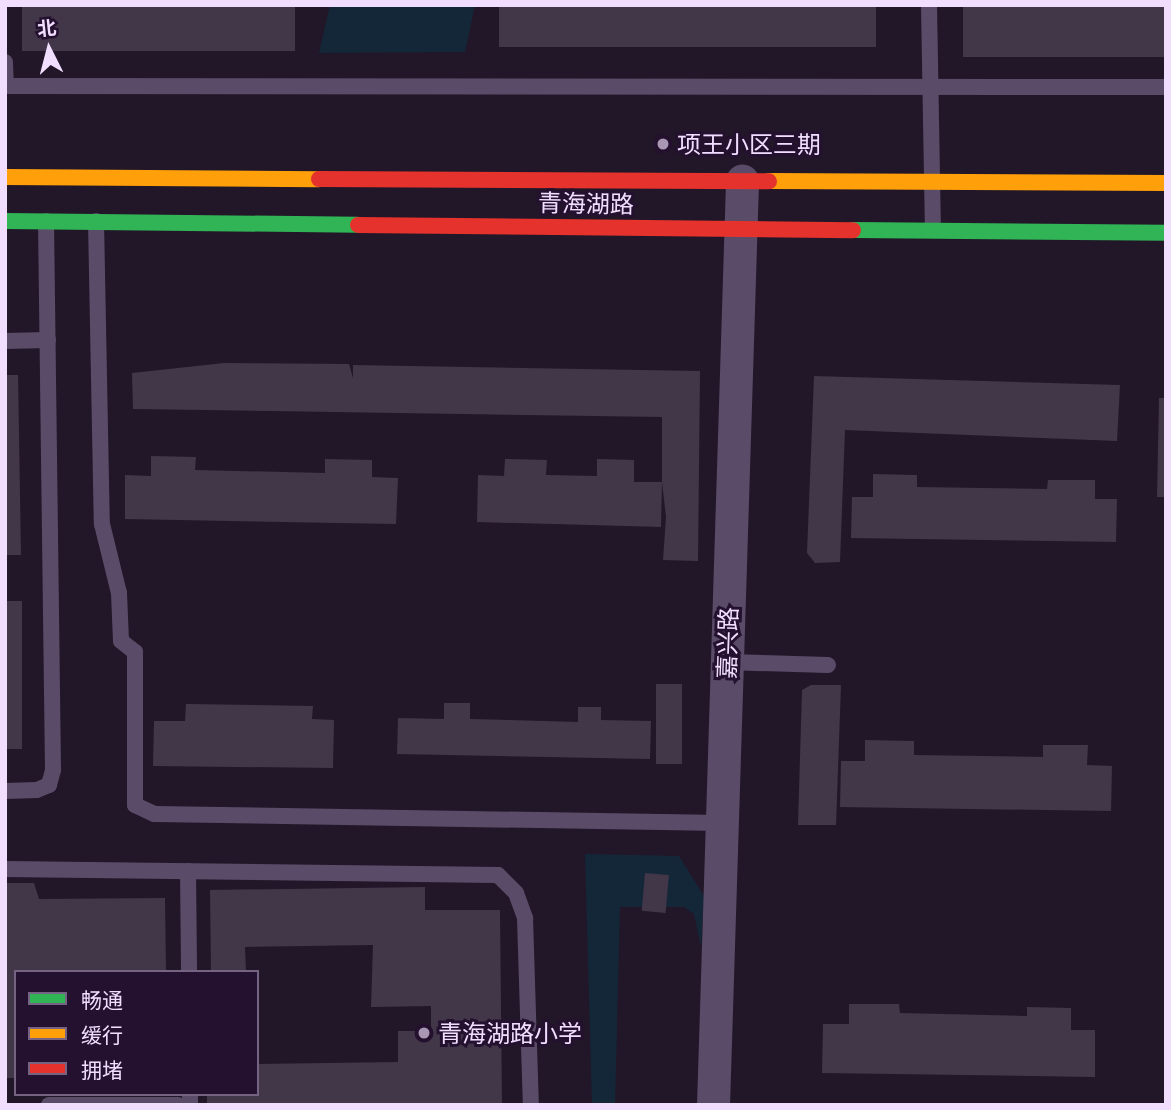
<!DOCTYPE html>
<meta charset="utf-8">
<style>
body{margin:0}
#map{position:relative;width:1171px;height:1110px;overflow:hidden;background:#221728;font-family:"Golos Text","Noto Sans SC",sans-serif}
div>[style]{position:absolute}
.green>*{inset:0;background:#142738}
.building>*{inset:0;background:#423649;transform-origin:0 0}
.lane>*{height:16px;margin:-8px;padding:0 8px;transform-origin:8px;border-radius:8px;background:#5a4c69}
.street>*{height:33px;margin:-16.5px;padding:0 16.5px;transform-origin:16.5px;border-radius:16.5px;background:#5a4c69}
.fast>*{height:16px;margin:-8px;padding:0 8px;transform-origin:8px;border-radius:8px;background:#30b455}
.slow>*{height:16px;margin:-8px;padding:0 8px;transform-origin:8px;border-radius:8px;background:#ff9f0a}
.jam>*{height:16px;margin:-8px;padding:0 8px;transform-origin:8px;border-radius:8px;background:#e5322d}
.dots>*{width:19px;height:19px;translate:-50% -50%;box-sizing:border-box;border:4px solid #24102f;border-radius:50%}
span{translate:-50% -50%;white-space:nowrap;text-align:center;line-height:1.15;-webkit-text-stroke:6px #24102f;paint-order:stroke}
.poi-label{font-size:24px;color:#f1deff}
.left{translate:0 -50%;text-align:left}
.street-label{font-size:24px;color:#f1deff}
.frame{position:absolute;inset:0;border:7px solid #f1deff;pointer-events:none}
.legend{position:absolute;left:14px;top:970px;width:245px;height:126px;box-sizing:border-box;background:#24102f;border:2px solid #766282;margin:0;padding:9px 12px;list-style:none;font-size:21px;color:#f1deff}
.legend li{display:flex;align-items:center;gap:14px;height:35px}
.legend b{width:35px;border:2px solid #766282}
.north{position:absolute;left:14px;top:14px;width:70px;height:70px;-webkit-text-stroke:5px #24102f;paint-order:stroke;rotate:354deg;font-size:19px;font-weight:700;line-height:28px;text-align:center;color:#f1deff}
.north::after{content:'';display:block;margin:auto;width:24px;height:32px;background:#f1deff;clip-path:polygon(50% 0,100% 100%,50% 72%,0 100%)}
</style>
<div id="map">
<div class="green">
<i style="clip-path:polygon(330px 5px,475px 5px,465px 52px,319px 53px)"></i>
<i style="clip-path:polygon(585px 854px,679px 856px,704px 896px,701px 947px,694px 914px,684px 907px,620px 907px,615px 1105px,592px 1105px)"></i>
</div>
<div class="building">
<i style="left:22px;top:5px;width:273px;height:46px"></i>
<i style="left:499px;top:5px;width:377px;height:42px"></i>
<i style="left:963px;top:5px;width:203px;height:52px"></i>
<i style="clip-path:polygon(224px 363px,349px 364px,353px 378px,353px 365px,700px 371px,698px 561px,663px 560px,666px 517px,662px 482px,661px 527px,477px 522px,478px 475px,504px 476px,505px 459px,547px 460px,546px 475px,597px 476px,597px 459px,634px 460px,634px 482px,662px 482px,662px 417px,133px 409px,132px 373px)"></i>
<i style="clip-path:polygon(5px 375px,18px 375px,21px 555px,5px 555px)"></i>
<i style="clip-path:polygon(814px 376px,1120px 385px,1117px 441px,845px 430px,840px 562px,815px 563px,807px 553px)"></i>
<i style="clip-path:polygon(1159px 398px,1166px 398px,1166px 497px,1157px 497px)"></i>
<i style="clip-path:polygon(151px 456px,196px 457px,195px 470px,325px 473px,325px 459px,372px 460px,372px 477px,398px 478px,396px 524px,125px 519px,125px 475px,151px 476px)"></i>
<i style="clip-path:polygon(873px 474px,917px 475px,917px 487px,1047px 489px,1048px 480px,1095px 480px,1095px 499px,1117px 499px,1116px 542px,851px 538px,852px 497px,873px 497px)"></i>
<i style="left:5px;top:601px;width:17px;height:148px"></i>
<i style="left:656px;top:684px;width:26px;height:80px"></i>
<i style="clip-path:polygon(811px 685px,841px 685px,836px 825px,798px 825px,802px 690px)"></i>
<i style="clip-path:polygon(444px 703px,470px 703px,470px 719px,578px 722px,578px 707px,601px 707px,601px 720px,651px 721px,650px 759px,397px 754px,398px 718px,444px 719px)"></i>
<i style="clip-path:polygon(186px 704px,313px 706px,312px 719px,334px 720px,333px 768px,153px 766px,154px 721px,185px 721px)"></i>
<i style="clip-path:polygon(865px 740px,914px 741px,914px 755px,1043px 757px,1043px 745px,1088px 745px,1087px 765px,1112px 766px,1111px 811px,840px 807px,841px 761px,865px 761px)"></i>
<i style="left:645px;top:873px;width:24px;height:38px;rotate:5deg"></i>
<i style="clip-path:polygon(5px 883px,34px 883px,39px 899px,165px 898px,166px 972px,16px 972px,16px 1078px,5px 1078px)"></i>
<i style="clip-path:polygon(425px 887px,425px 910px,500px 910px,502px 1105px,207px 1105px,207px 1094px,257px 1094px,257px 1064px,398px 1062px,398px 1031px,431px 1031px,431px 1006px,371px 1007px,373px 945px,245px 947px,246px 972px,211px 972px,210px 890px)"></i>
<i style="clip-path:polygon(849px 1004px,899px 1004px,900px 1013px,1027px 1016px,1027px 1007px,1071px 1008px,1071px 1030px,1095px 1030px,1095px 1077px,822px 1073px,823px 1024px,849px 1024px)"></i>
</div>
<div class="lane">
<i style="left:929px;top:5px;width:224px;rotate:89deg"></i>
<i style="left:5px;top:62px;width:24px;rotate:88deg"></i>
<i style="left:5px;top:86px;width:1161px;rotate:0.05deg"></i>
<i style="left:96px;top:221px;width:303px;rotate:88.9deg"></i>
<i style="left:102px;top:524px;width:71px;rotate:76.2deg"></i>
<i style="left:119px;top:593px;width:48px;rotate:87.6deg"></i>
<i style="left:121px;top:641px;width:18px;rotate:38deg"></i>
<i style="left:135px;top:652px;width:153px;rotate:90deg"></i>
<i style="left:135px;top:805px;width:21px;rotate:25deg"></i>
<i style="left:154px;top:814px;width:568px;rotate:0.91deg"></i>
<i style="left:5px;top:341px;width:43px;rotate:-1.3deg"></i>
<i style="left:726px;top:662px;width:102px;rotate:1.7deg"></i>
<i style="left:5px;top:791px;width:32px;rotate:-2deg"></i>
<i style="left:37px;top:790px;width:13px;rotate:-23deg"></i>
<i style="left:49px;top:785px;width:16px;rotate:-75deg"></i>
<i style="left:53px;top:770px;width:549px;rotate:-90.73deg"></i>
<i style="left:5px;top:869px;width:493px;rotate:0.7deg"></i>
<i style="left:498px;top:875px;width:25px;rotate:45deg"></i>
<i style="left:516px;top:893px;width:27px;rotate:70deg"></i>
<i style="left:525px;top:918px;width:187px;rotate:88.2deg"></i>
<i style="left:188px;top:871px;width:101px;rotate:89.4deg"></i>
<i style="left:190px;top:1094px;width:11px;rotate:90deg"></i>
<i style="left:49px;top:1105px;width:129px"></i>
</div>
<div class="street">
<i style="left:713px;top:1105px;width:925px;rotate:-88.2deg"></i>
</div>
<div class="fast">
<i style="left:5px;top:221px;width:353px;rotate:0.6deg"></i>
<i style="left:853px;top:230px;width:313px;rotate:0.5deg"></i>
</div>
<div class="slow">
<i style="left:5px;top:177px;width:314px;rotate:0.4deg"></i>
<i style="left:769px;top:181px;width:397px;rotate:0.3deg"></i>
</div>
<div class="jam">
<i style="left:319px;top:179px;width:450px;rotate:0.3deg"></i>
<i style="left:358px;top:225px;width:495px;rotate:0.6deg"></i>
</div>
<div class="dots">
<i style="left:663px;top:144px;background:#a998b4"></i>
<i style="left:424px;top:1033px;background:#a998b4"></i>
</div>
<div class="poi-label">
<span class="left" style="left:677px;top:144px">项王小区三期</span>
<span class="left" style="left:438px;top:1033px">青海湖路小学</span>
</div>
<div class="street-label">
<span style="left:586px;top:203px;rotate:1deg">青海湖路</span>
<span style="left:727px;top:643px;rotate:-88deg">嘉兴路</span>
</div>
<div class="frame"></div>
<ul class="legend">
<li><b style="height:9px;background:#30b455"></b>畅通</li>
<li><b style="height:9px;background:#ff9f0a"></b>缓行</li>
<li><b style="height:9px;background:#e5322d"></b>拥堵</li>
</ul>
<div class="north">北</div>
</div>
